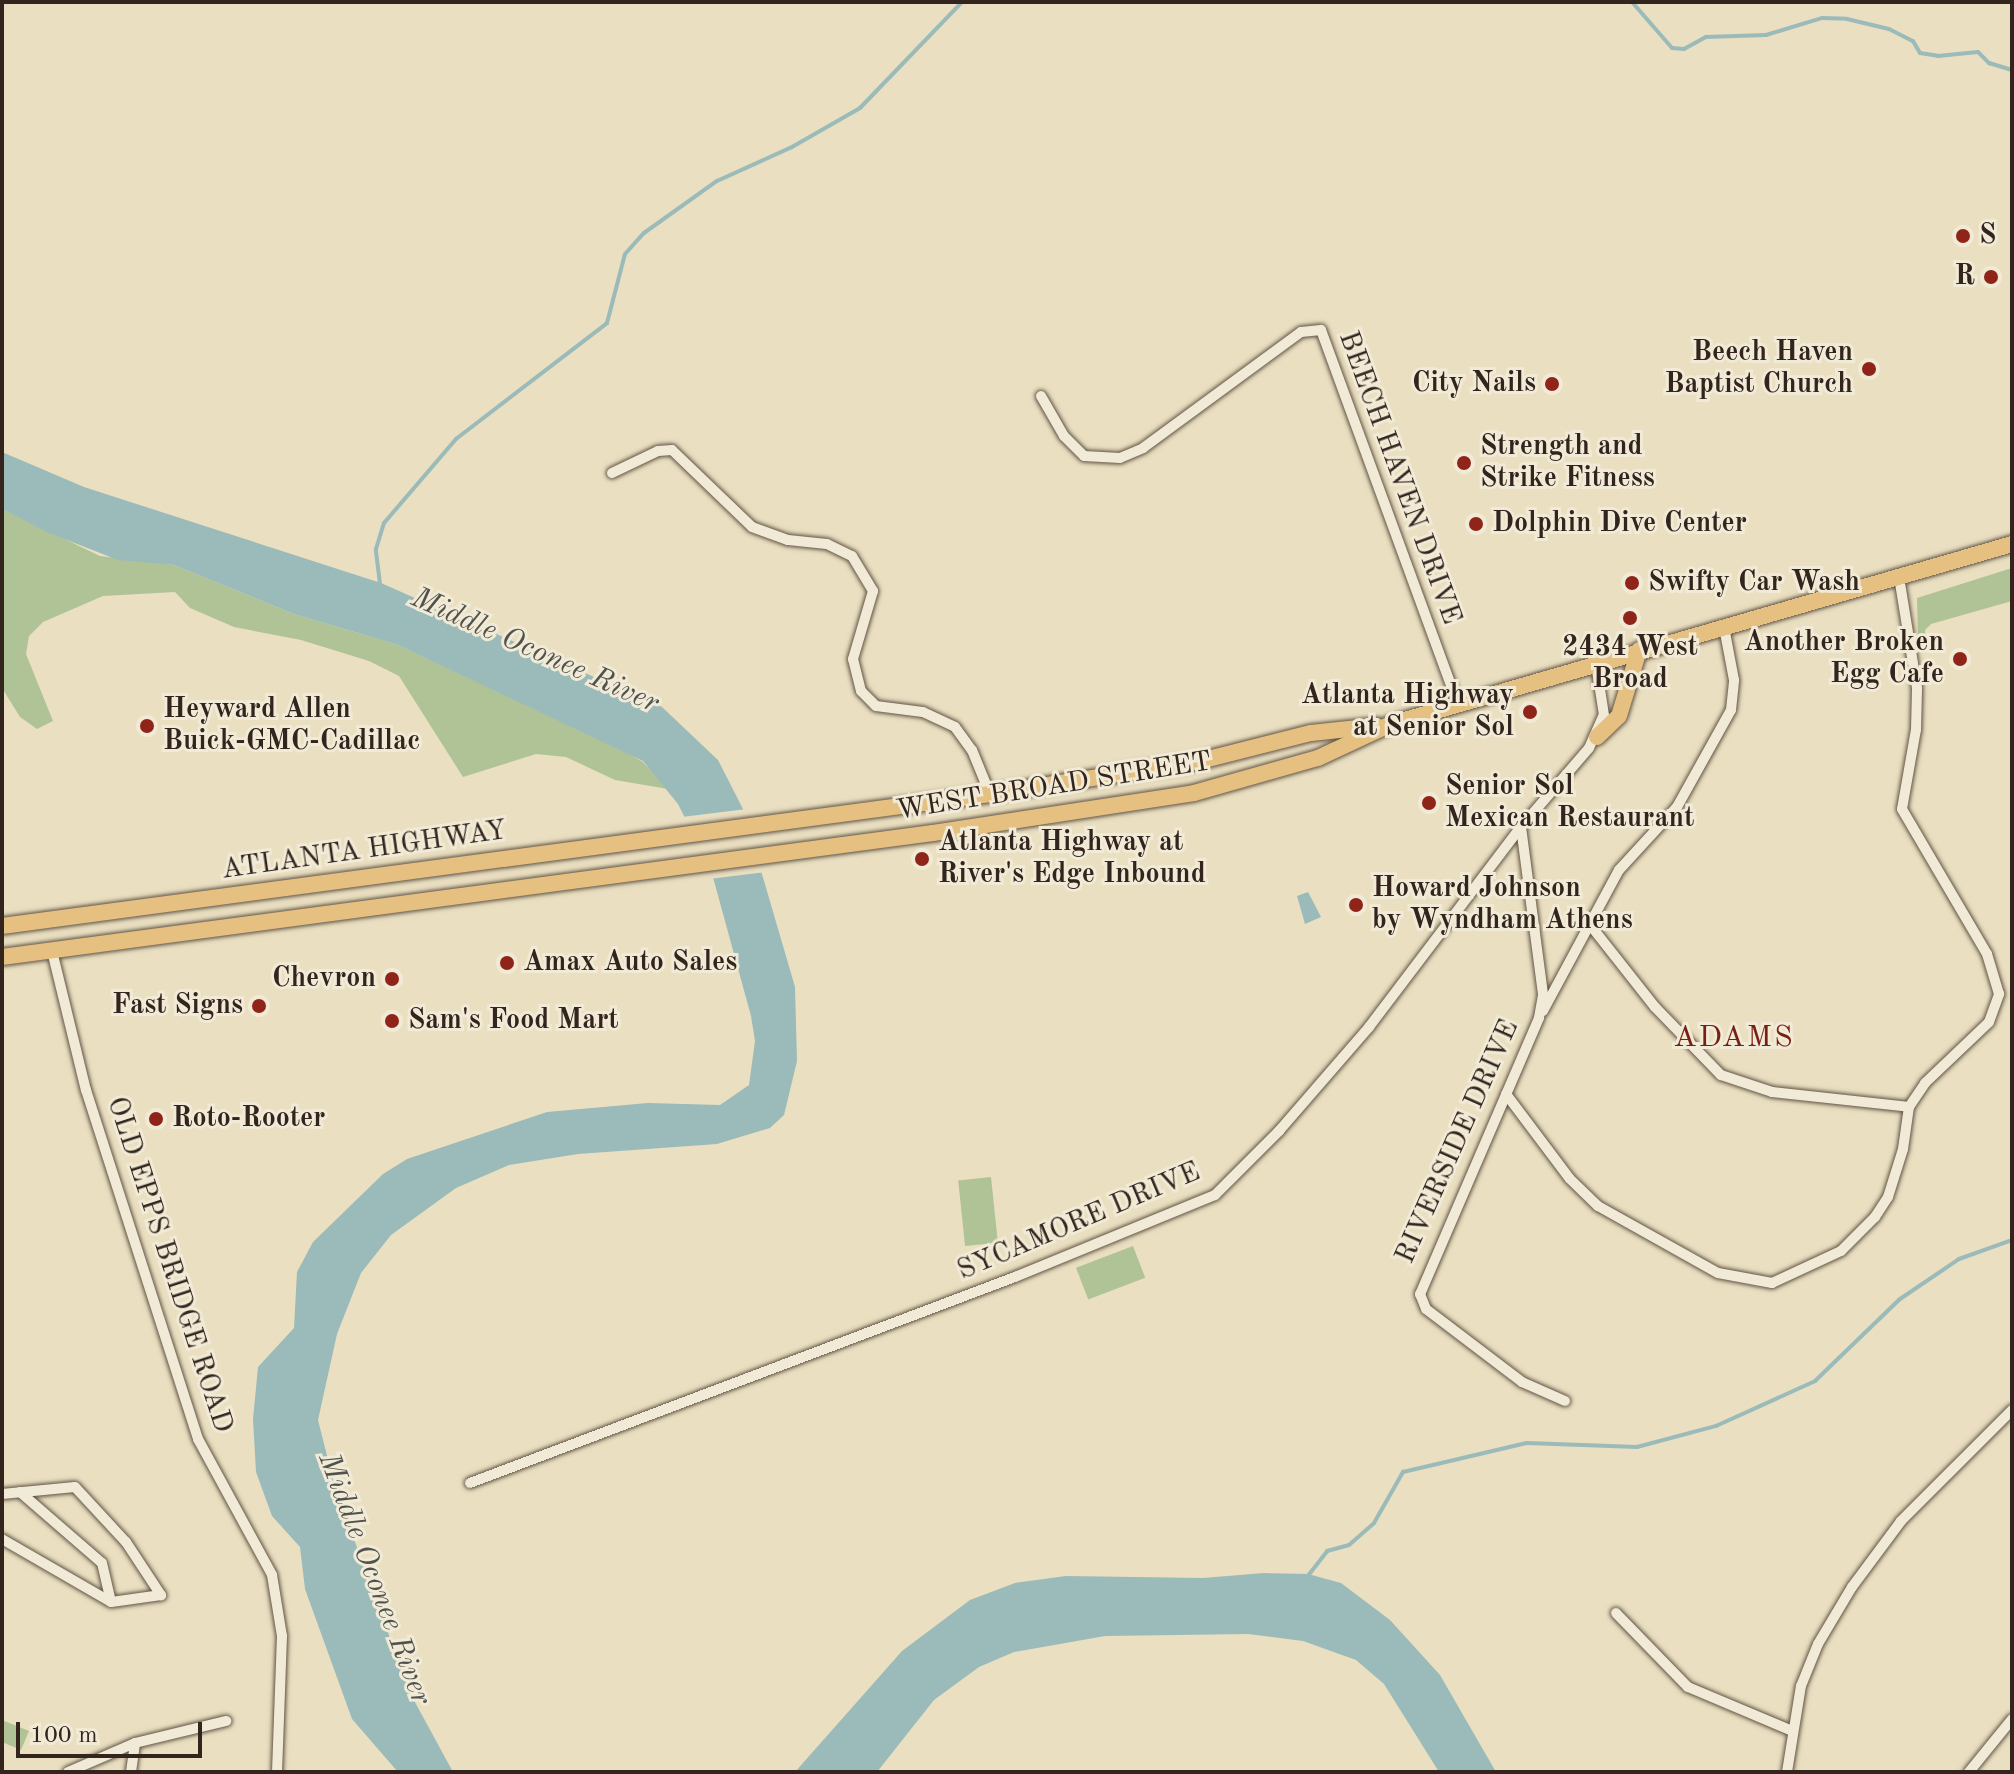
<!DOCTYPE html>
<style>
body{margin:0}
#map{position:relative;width:2014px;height:1774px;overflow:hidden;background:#eadfc0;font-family:"Old Standard TT",serif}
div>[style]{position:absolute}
.green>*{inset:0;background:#b0c397;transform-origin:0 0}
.water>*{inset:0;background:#9abbba}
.pier>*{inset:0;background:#eadfc0}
.stream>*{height:4px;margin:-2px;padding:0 2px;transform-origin:2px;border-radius:2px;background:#9abbba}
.roads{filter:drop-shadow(0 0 2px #615446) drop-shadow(0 0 2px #615446)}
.street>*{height:10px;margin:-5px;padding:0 5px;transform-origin:5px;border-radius:5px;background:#f1ead6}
.primary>*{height:16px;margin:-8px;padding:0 8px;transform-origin:8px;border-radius:8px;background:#e5c080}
.dots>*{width:22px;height:22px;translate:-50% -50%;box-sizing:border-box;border:4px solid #f1ead6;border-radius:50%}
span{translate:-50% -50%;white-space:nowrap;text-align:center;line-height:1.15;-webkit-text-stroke:6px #f1ead6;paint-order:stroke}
.poi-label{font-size:28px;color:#33251e;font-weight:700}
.left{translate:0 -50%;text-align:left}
.right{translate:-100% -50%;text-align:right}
.street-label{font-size:28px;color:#33251e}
.water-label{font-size:30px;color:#52524d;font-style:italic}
.neighbourhood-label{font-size:30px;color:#7a1f14;letter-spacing:2px}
.frame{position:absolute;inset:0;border:4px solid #33251e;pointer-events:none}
.scale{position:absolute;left:16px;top:1722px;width:186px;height:36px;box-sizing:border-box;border:4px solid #33251e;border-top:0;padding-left:10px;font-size:24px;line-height:28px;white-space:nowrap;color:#33251e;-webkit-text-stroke:6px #f1ead6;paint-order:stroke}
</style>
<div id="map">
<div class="green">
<i style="clip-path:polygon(2px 509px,100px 556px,174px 565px,294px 614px,398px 645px,616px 746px,643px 762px,668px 789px,615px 780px,566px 757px,536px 754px,463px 777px,399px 676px,369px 661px,301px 640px,234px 627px,190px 608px,175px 592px,103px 596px,43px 622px,29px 636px,26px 654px,53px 721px,37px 729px,20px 717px,2px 688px)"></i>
<i style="clip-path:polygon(2012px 568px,2012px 601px,1931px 624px,1925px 630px,1926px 642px,1918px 640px,1917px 598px)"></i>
<i style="left:991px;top:1177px;width:66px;height:33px;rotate:84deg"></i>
<i style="left:1133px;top:1246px;width:34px;height:61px;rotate:69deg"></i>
<i style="clip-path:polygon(2px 1720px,29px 1731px,21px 1750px,2px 1742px)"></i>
</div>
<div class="water">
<i style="clip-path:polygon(2px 452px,84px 487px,381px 583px,662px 707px,718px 760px,743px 809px,795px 987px,797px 1061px,784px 1115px,770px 1128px,717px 1144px,578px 1154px,509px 1165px,456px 1188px,391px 1235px,361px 1273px,337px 1334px,318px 1420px,335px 1487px,410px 1693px,453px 1772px,398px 1772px,352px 1719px,305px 1589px,300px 1547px,272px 1516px,256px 1472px,253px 1419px,258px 1367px,294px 1328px,297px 1272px,313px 1242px,383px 1174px,407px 1159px,547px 1112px,648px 1103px,720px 1105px,749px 1085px,755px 1041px,751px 1016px,711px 870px,678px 804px,643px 761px,398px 645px,294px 614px,174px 565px,118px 560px,49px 533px,2px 509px)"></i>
<i style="clip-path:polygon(1308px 892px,1321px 917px,1305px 924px,1297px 896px)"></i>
<i style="clip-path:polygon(1264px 1573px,1308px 1574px,1341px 1583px,1390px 1620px,1440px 1675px,1496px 1772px,1439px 1772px,1384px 1684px,1356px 1660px,1303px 1641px,1248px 1634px,1105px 1636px,1014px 1652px,979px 1667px,934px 1700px,877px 1772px,795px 1772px,902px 1651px,970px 1600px,1015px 1583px,1066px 1576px,1203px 1578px)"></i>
</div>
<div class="pier">
<i style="clip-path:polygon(747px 809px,766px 872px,709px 879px,682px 817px)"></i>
</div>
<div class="stream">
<i style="left:1632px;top:2px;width:61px;rotate:49deg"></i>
<i style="left:1672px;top:48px;width:12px;rotate:5deg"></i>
<i style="left:1684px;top:49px;width:25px;rotate:-29deg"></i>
<i style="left:1706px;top:37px;width:60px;rotate:-1.9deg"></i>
<i style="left:1766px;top:35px;width:59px;rotate:-16.9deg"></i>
<i style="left:1822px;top:18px;width:25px;rotate:2deg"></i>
<i style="left:1847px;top:19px;width:43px;rotate:13.4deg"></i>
<i style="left:1889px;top:29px;width:27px;rotate:27deg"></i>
<i style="left:1913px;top:41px;width:14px;rotate:60deg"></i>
<i style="left:1920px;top:53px;width:18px;rotate:9deg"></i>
<i style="left:1938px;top:56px;width:40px;rotate:-5.7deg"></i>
<i style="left:1978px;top:52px;width:16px;rotate:45deg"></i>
<i style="left:1989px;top:63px;width:24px;rotate:17deg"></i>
<i style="left:380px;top:584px;width:35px;rotate:-97deg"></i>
<i style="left:376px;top:549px;width:27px;rotate:-73deg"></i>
<i style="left:384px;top:523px;width:111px;rotate:-49.4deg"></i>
<i style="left:456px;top:439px;width:190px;rotate:-37.5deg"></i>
<i style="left:607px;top:323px;width:71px;rotate:-75.4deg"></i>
<i style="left:625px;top:254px;width:28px;rotate:-48deg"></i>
<i style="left:644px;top:233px;width:90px;rotate:-35.5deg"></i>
<i style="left:717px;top:181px;width:82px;rotate:-24.4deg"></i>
<i style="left:792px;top:147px;width:78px;rotate:-29.8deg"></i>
<i style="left:860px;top:108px;width:147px;rotate:-46.1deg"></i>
<i style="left:1307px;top:1577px;width:33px;rotate:-52deg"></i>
<i style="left:1327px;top:1551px;width:23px;rotate:-15deg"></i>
<i style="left:1349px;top:1545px;width:33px;rotate:-41deg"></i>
<i style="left:1374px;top:1523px;width:59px;rotate:-60.4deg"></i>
<i style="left:1403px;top:1472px;width:127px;rotate:-13.2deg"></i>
<i style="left:1527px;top:1443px;width:110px;rotate:2.1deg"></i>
<i style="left:1637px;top:1447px;width:82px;rotate:-14.9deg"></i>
<i style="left:1716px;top:1426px;width:109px;rotate:-24.4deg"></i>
<i style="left:1815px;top:1381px;width:118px;rotate:-44deg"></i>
<i style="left:1900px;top:1299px;width:71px;rotate:-34.1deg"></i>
<i style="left:1959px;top:1259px;width:56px;rotate:-19.7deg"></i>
</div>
<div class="roads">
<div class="street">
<i style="left:1041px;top:396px;width:46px;rotate:60.1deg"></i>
<i style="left:1064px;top:436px;width:28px;rotate:45deg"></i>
<i style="left:1084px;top:456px;width:36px;rotate:3deg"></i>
<i style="left:1120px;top:458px;width:25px;rotate:-23deg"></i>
<i style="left:1143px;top:448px;width:196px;rotate:-36.3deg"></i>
<i style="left:1301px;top:332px;width:20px;rotate:-6deg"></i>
<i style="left:1321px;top:330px;width:398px;rotate:69.9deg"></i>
<i style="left:612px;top:473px;width:51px;rotate:-25.6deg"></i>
<i style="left:658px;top:451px;width:14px;rotate:-4deg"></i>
<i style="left:672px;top:450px;width:111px;rotate:43.9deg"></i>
<i style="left:752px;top:527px;width:38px;rotate:20deg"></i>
<i style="left:788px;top:540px;width:39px;rotate:6deg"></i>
<i style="left:827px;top:544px;width:28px;rotate:26deg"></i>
<i style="left:852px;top:556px;width:41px;rotate:59deg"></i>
<i style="left:873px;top:591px;width:71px;rotate:106.4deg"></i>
<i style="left:853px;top:659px;width:33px;rotate:76deg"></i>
<i style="left:861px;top:691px;width:21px;rotate:45deg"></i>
<i style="left:876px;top:706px;width:47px;rotate:7.3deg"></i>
<i style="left:923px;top:712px;width:35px;rotate:25deg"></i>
<i style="left:955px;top:727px;width:29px;rotate:54deg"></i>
<i style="left:972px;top:750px;width:48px;rotate:67.8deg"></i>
<i style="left:1521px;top:827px;width:169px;rotate:82.5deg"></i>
<i style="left:1543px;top:995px;width:23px;rotate:100deg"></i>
<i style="left:1539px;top:1018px;width:301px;rotate:113.3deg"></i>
<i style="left:1420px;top:1294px;width:16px;rotate:68deg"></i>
<i style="left:1426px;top:1309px;width:121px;rotate:37.2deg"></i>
<i style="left:1522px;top:1382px;width:47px;rotate:23.8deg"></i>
<i style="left:1591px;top:926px;width:103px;rotate:51.7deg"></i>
<i style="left:1655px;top:1007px;width:95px;rotate:45.9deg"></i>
<i style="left:1721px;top:1075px;width:54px;rotate:18.4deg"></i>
<i style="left:1772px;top:1092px;width:138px;rotate:6.2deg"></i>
<i style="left:1909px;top:1107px;width:29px;rotate:-56deg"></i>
<i style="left:1925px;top:1083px;width:88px;rotate:-43.6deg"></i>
<i style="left:1989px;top:1022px;width:30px;rotate:-70deg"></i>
<i style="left:1999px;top:994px;width:42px;rotate:-106.7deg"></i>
<i style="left:1987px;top:954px;width:168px;rotate:-120.4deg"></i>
<i style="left:1902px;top:809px;width:80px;rotate:-80deg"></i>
<i style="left:1916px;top:730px;width:42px;rotate:-88.6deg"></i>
<i style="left:1917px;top:688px;width:112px;rotate:-99.2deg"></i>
<i style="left:52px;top:951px;width:143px;rotate:76.3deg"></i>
<i style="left:86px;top:1090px;width:367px;rotate:72.2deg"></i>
<i style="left:198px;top:1439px;width:155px;rotate:61.4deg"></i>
<i style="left:272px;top:1575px;width:62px;rotate:80.7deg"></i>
<i style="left:282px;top:1636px;width:136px;rotate:92.1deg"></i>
<i style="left:1543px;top:1011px;width:160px;rotate:-61.7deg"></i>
<i style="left:1619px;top:870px;width:86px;rotate:-47.4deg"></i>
<i style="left:1677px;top:807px;width:111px;rotate:-60.9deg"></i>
<i style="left:1731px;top:710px;width:30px;rotate:-84deg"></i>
<i style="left:1734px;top:680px;width:54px;rotate:-100.7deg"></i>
<i style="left:1506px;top:1094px;width:106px;rotate:53deg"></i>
<i style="left:1570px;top:1179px;width:39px;rotate:44deg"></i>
<i style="left:1598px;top:1206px;width:137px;rotate:29.2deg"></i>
<i style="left:1718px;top:1273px;width:55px;rotate:10.5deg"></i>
<i style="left:1772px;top:1283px;width:76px;rotate:-24.9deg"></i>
<i style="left:1841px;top:1251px;width:48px;rotate:-45deg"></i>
<i style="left:1875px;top:1217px;width:24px;rotate:-57deg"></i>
<i style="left:1888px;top:1197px;width:50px;rotate:-72.6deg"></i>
<i style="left:1903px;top:1149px;width:42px;rotate:-81.9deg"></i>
<i style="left:470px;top:1483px;width:583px;rotate:-20.71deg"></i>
<i style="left:1015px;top:1277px;width:216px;rotate:-22.3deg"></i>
<i style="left:1215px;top:1195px;width:91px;rotate:-45deg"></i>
<i style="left:1279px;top:1131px;width:138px;rotate:-49.1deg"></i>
<i style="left:1369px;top:1027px;width:251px;rotate:-52.8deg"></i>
<i style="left:1521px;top:827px;width:104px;rotate:-49.3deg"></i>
<i style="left:1589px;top:748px;width:36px;rotate:-66deg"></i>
<i style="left:1604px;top:715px;width:52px;rotate:-98.9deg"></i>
<i style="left:20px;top:1492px;width:108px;rotate:40.9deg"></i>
<i style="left:102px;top:1563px;width:40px;rotate:77deg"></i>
<i style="left:2px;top:1494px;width:73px;rotate:-5.5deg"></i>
<i style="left:75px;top:1487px;width:75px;rotate:47.2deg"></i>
<i style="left:126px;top:1542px;width:64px;rotate:56.6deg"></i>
<i style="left:161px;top:1595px;width:50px;rotate:172deg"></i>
<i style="left:111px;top:1602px;width:126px;rotate:-150deg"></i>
<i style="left:1616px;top:1613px;width:103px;rotate:45.8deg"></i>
<i style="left:1688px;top:1687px;width:113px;rotate:22.9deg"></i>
<i style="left:68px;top:1772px;width:73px;rotate:-23.4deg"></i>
<i style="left:135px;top:1743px;width:94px;rotate:-13.6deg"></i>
<i style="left:131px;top:1772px;width:29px;rotate:-82deg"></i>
<i style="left:1787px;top:1772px;width:87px;rotate:-80.8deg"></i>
<i style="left:1801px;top:1686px;width:45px;rotate:-68deg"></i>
<i style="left:1818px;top:1644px;width:66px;rotate:-59.2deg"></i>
<i style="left:1852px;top:1587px;width:82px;rotate:-53.4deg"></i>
<i style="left:1901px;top:1521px;width:157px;rotate:-45deg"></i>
<i style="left:1969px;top:1772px;width:68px;rotate:-50.9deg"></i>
</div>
<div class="primary">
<i style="left:1597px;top:737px;width:30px;rotate:-44deg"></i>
<i style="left:1619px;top:716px;width:69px;rotate:-73.1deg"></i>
<i style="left:2px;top:926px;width:997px;rotate:-7.61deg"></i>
<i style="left:990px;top:794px;width:213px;rotate:-8.9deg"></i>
<i style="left:1200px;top:761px;width:114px;rotate:-14.2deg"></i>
<i style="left:1311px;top:733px;width:66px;rotate:-6.1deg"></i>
<i style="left:2px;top:957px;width:939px;rotate:-7.59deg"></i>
<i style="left:933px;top:833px;width:264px;rotate:-8.7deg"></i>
<i style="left:1194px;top:793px;width:129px;rotate:-15.8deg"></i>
<i style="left:1318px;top:758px;width:81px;rotate:-25deg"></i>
<i style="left:1391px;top:724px;width:647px;rotate:-16.16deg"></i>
</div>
</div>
<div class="dots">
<i style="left:1963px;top:236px;background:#8f2418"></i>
<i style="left:1991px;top:277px;background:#8f2418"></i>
<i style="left:1869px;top:369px;background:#8f2418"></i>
<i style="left:1552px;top:384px;background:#8f2418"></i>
<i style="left:1464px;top:463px;background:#8f2418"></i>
<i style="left:1476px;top:524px;background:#8f2418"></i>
<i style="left:1632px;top:583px;background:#8f2418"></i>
<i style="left:1630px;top:618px;background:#8f2418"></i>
<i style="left:1960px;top:659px;background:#8f2418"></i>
<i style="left:1530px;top:712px;background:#8f2418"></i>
<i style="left:147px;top:726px;background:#8f2418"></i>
<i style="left:1429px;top:803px;background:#8f2418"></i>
<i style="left:922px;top:859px;background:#8f2418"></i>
<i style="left:1356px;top:905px;background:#8f2418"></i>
<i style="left:507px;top:963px;background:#8f2418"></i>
<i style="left:392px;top:979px;background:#8f2418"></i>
<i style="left:259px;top:1006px;background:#8f2418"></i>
<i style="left:392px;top:1021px;background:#8f2418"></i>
<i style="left:156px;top:1119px;background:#8f2418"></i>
</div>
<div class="poi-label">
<span class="left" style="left:1979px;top:236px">S</span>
<span class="right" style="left:1975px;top:277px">R</span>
<span class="right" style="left:1853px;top:369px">Beech Haven<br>Baptist Church</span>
<span class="right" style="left:1536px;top:384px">City Nails</span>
<span class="left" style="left:1480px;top:463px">Strength and<br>Strike Fitness</span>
<span class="left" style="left:1492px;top:524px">Dolphin Dive Center</span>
<span class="left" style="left:1648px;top:583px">Swifty Car Wash</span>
<span class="right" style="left:1944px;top:659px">Another Broken<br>Egg Cafe</span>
<span style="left:1630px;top:664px">2434 West<br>Broad</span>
<span class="right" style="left:1514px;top:712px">Atlanta Highway<br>at Senior Sol</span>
<span class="left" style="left:163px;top:726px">Heyward Allen<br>Buick-GMC-Cadillac</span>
<span class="left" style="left:1445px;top:803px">Senior Sol<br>Mexican Restaurant</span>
<span class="left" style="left:938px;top:859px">Atlanta Highway at<br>River's Edge Inbound</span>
<span class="left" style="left:1372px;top:905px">Howard Johnson<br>by Wyndham Athens</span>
<span class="left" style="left:523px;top:963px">Amax Auto Sales</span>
<span class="right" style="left:376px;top:979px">Chevron</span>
<span class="right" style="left:243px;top:1006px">Fast Signs</span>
<span class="left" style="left:408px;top:1021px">Sam's Food Mart</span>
<span class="left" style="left:172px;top:1119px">Roto-Rooter</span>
</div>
<div class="street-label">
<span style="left:1399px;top:478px;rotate:70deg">BEECH HAVEN DRIVE</span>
<span style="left:1054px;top:787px;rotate:-9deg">WEST BROAD STREET</span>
<span style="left:364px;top:851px;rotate:-8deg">ATLANTA HIGHWAY</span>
<span style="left:1458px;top:1142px;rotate:-66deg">RIVERSIDE DRIVE</span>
<span style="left:1079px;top:1222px;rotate:-23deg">SYCAMORE DRIVE</span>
<span style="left:169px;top:1265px;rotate:72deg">OLD EPPS BRIDGE ROAD</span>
</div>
<div class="water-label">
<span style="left:535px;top:651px;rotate:24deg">Middle Oconee River</span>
<span style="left:374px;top:1579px;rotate:69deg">Middle Oconee River</span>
</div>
<div class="neighbourhood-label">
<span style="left:1734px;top:1038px">ADAMS</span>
</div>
<div class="frame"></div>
<div class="scale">100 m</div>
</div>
